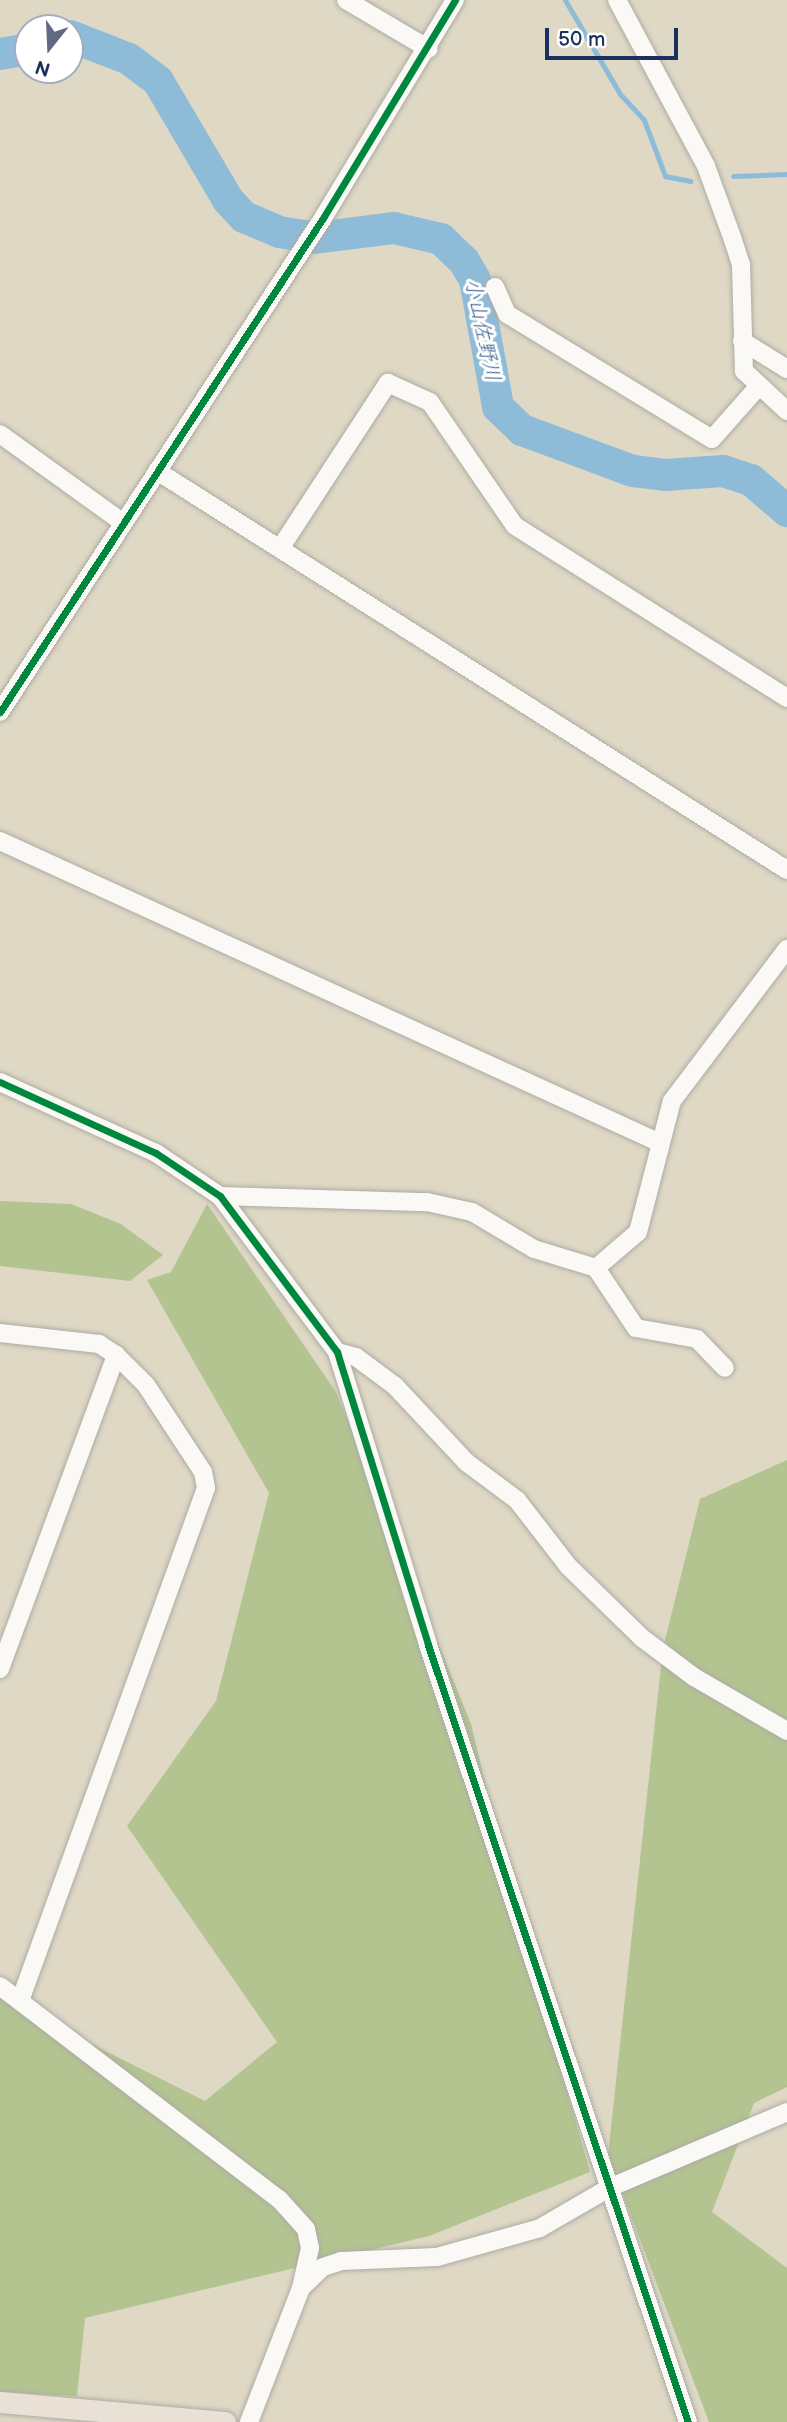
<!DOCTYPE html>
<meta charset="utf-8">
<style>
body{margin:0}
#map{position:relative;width:787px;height:2422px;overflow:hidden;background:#ded8c4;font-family:"Balsamiq Sans","Klee One",sans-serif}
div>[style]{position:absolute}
.forest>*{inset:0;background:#b3c491}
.stream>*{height:5px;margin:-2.5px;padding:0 2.5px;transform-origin:2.5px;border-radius:2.5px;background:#8ebcd8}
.river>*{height:32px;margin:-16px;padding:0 16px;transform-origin:16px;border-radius:16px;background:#8ebcd8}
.roads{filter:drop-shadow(0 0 2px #adaba4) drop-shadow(0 0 2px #adaba4)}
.minor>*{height:18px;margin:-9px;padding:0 9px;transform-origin:9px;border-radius:9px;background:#faf9f6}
.major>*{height:21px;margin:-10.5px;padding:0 10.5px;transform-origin:10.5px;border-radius:10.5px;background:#eae1d6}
.cycleway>*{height:7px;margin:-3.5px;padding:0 3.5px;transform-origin:3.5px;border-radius:3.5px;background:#00873e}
span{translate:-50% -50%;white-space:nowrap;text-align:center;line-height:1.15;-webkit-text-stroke:6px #fff;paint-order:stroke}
.water-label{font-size:21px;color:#375c8c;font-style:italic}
.north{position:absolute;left:14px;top:14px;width:70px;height:70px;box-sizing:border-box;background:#fff;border:2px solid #a4acbf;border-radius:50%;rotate:198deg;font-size:19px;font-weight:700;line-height:28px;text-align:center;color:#1b2f5e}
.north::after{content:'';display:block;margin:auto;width:24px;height:32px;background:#5f6a82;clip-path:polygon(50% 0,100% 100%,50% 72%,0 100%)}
.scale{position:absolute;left:545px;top:28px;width:133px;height:32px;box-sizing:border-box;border:4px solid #1b2f5e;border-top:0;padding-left:9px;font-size:21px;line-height:24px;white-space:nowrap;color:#1b2f5e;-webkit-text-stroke:5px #fff;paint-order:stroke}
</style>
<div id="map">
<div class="forest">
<i style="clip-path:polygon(0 1201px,71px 1204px,121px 1224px,163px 1255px,130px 1281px,0 1266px)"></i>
<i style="clip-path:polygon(207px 1204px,336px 1392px,471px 1724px,518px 1919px,590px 2172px,429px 2236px,85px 2318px,77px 2396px,0 2392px,0 1998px,205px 2101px,277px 2042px,127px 1826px,216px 1701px,269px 1493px,147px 1280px,171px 1272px)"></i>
<i style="clip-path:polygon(787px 1460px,787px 2087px,754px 2103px,712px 2212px,787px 2268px,787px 2422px,709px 2422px,608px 2155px,663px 1648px,700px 1499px)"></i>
</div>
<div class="stream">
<i style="left:565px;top:0;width:109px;rotate:59.7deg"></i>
<i style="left:620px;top:94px;width:35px;rotate:47deg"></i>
<i style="left:644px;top:120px;width:60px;rotate:69.4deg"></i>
<i style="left:665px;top:176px;width:26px;rotate:11deg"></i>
<i style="left:733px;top:176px;width:54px;rotate:-2.1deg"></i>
</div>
<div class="river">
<i style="left:70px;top:36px;width:63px;rotate:21.3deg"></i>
<i style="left:129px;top:59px;width:36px;rotate:37deg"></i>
<i style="left:158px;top:81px;width:138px;rotate:59.5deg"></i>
<i style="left:228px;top:200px;width:23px;rotate:47deg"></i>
<i style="left:244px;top:217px;width:38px;rotate:23deg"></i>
<i style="left:279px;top:232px;width:36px;rotate:9deg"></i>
<i style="left:315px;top:238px;width:80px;rotate:-7.2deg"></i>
<i style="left:394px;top:228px;width:48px;rotate:13.2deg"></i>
<i style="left:441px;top:239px;width:32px;rotate:44deg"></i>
<i style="left:464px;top:261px;width:22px;rotate:60deg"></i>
<i style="left:475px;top:280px;width:129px;rotate:79.7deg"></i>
<i style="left:498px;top:407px;width:33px;rotate:44deg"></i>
<i style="left:522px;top:430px;width:118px;rotate:20.3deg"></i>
<i style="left:633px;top:471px;width:32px;rotate:7deg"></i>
<i style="left:665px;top:475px;width:58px;rotate:-3.9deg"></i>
<i style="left:723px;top:471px;width:29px;rotate:18deg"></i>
<i style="left:751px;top:480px;width:48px;rotate:40.7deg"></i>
<i style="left:0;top:54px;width:28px;rotate:-10deg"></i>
</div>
<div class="roads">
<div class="minor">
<i style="left:346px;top:0;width:96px;rotate:30.6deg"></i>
<i style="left:617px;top:0;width:188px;rotate:61.8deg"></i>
<i style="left:706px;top:166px;width:76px;rotate:69.9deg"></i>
<i style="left:732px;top:237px;width:29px;rotate:72deg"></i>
<i style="left:741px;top:265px;width:106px;rotate:88.4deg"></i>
<i style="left:744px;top:371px;width:59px;rotate:42.9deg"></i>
<i style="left:495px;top:287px;width:30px;rotate:66deg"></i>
<i style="left:507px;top:314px;width:240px;rotate:31.4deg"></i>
<i style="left:712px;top:439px;width:69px;rotate:-48.5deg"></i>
<i style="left:742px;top:341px;width:53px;rotate:31.9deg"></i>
<i style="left:0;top:434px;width:150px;rotate:35.8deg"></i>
<i style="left:157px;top:471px;width:746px;rotate:32.35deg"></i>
<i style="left:281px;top:547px;width:196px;rotate:-56.9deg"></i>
<i style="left:388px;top:383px;width:46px;rotate:24.3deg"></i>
<i style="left:430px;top:402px;width:150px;rotate:55.6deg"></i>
<i style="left:515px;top:526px;width:322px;rotate:32.3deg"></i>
<i style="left:0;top:712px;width:590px;rotate:-56.82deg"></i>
<i style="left:323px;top:218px;width:255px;rotate:-58.8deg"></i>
<i style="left:0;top:841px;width:724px;rotate:24.58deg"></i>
<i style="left:0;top:1082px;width:171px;rotate:24.5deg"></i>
<i style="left:156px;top:1153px;width:77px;rotate:33.9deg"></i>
<i style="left:220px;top:1196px;width:195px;rotate:53.1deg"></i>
<i style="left:337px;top:1352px;width:307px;rotate:72.7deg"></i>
<i style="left:428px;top:1645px;width:819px;rotate:71.5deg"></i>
<i style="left:220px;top:1196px;width:207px;rotate:1.7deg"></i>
<i style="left:427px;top:1202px;width:46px;rotate:12.5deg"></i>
<i style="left:472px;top:1212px;width:72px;rotate:30.8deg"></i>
<i style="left:534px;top:1249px;width:65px;rotate:17deg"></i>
<i style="left:596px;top:1268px;width:55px;rotate:-40.6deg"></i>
<i style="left:638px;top:1232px;width:135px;rotate:-75.5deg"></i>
<i style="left:672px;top:1101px;width:191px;rotate:-52.9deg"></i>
<i style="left:596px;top:1268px;width:72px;rotate:56.3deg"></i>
<i style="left:636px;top:1328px;width:62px;rotate:10.2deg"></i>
<i style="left:697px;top:1339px;width:40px;rotate:46deg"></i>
<i style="left:0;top:1333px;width:100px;rotate:6.3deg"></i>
<i style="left:99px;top:1344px;width:20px;rotate:33deg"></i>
<i style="left:116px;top:1355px;width:42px;rotate:45deg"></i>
<i style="left:146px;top:1385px;width:104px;rotate:56.8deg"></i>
<i style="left:203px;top:1472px;width:16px;rotate:79deg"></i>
<i style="left:206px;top:1488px;width:546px;rotate:109.93deg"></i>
<i style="left:337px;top:1352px;width:20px;rotate:15deg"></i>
<i style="left:356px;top:1357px;width:49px;rotate:36.6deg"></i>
<i style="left:395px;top:1386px;width:104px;rotate:46.9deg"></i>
<i style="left:466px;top:1462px;width:64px;rotate:36.7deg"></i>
<i style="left:517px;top:1500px;width:85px;rotate:52.2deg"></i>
<i style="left:569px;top:1567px;width:102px;rotate:44.2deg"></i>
<i style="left:642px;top:1638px;width:65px;rotate:36.9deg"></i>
<i style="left:694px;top:1677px;width:108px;rotate:30.1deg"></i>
<i style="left:0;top:1669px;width:335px;rotate:-69.7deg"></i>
<i style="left:0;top:1986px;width:351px;rotate:37.4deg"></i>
<i style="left:279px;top:2199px;width:40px;rotate:48deg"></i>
<i style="left:306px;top:2229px;width:19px;rotate:78deg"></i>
<i style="left:310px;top:2248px;width:41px;rotate:102.7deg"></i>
<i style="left:301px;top:2288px;width:144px;rotate:111.2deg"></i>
<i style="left:301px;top:2288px;width:30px;rotate:-44deg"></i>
<i style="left:323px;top:2267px;width:19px;rotate:-18deg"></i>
<i style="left:341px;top:2261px;width:96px;rotate:-2.4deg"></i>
<i style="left:437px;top:2257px;width:107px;rotate:-15.7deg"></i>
<i style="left:540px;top:2228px;width:80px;rotate:-30.1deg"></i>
<i style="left:609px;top:2188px;width:194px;rotate:-23.1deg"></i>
</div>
<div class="major">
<i style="left:0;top:2402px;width:226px;rotate:5.1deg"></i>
</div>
</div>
<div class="cycleway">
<i style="left:0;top:712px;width:590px;rotate:-56.82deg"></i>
<i style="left:323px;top:218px;width:255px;rotate:-58.8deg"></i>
<i style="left:0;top:1082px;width:171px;rotate:24.5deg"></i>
<i style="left:156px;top:1153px;width:77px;rotate:33.9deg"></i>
<i style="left:220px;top:1196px;width:195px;rotate:53.1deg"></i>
<i style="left:337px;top:1352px;width:307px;rotate:72.7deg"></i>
<i style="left:428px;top:1645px;width:819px;rotate:71.5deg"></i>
</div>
<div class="water-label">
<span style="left:482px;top:330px;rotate:78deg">小山佐野川</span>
</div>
<div class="north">N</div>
<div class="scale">50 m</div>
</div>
